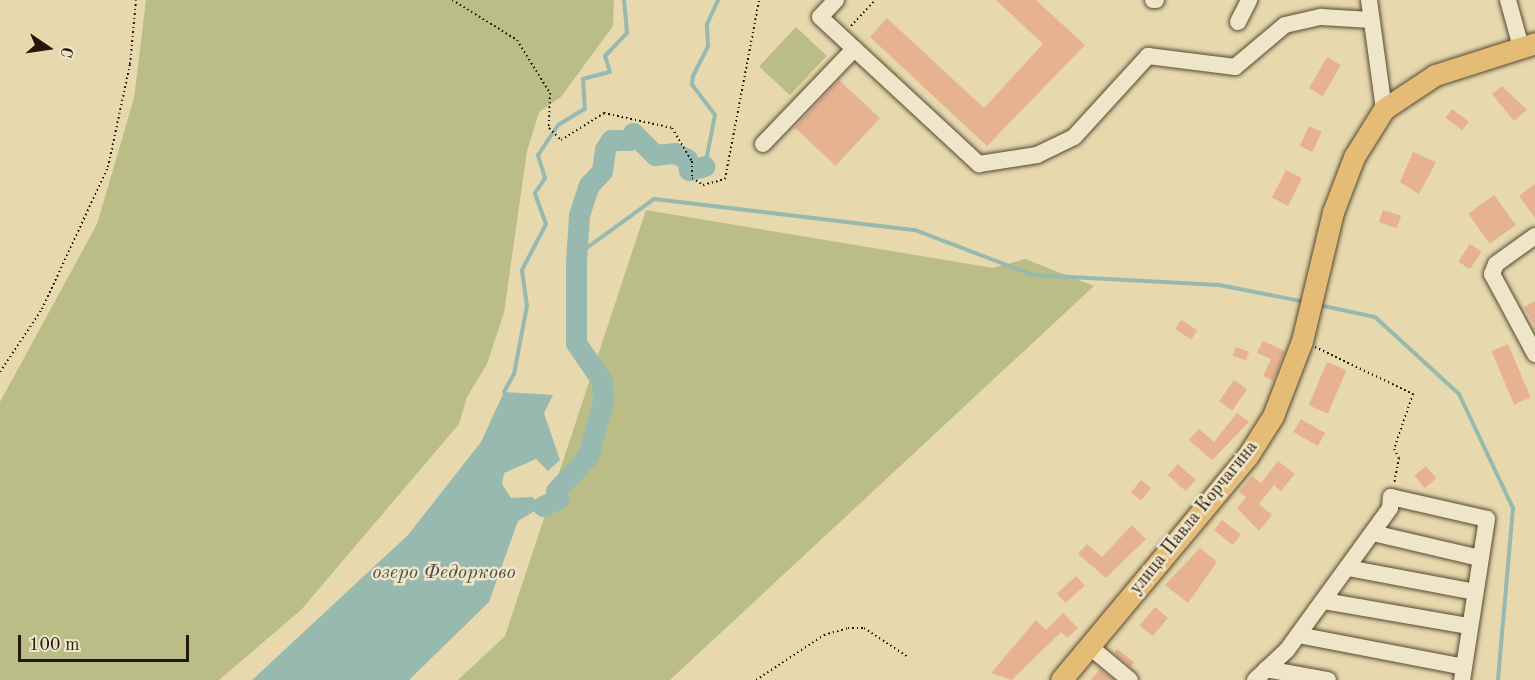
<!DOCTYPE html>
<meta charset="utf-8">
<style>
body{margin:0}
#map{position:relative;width:1535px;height:680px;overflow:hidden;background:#e7d9ad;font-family:"Old Standard TT",serif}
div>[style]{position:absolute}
.green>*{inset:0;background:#babe86;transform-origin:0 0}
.water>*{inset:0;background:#97b9b0}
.stream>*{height:4px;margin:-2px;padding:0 2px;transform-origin:2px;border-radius:2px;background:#97b9b0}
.river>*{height:21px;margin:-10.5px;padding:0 10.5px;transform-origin:10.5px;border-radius:10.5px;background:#97b9b0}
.building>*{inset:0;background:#e6b291;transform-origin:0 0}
.path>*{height:2px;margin-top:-1px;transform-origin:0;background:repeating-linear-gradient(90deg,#25180b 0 1.5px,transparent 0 4.5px)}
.roads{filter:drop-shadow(0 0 2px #564834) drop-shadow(0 0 2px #564834)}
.minor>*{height:16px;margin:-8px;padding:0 8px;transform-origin:8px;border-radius:8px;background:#efe6ca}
.major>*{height:21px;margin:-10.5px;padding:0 10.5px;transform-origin:10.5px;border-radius:10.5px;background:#e4bc76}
span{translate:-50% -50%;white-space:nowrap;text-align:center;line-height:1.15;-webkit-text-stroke:5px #efe6ca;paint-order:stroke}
.street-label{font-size:18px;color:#25180b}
.water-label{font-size:20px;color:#4d5045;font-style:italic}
.north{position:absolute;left:18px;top:18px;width:60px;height:60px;-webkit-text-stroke:4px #efe6ca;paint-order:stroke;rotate:103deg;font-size:16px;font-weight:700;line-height:24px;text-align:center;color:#25180b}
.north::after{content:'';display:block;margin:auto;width:21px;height:27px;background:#25180b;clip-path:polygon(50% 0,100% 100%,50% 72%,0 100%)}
.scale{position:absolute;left:18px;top:635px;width:171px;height:27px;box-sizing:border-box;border:3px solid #25180b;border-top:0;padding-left:8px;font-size:18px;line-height:21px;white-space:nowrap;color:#25180b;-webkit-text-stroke:4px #efe6ca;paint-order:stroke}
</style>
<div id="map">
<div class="green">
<i style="clip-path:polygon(146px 0,614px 0,613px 26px,561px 97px,539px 112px,527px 151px,504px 313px,487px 364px,467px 397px,459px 424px,301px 610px,219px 680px,0 680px,0 402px,97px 224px,134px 98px)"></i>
<i style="left:796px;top:27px;width:42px;height:54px;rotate:43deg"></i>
<i style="clip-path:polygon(646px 210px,993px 268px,1025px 259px,1094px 286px,670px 680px,458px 680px,505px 636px)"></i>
</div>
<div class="water">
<i style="clip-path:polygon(504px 392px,553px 395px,544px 413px,560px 460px,548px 471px,536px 459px,504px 473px,502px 484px,511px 498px,532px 497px,543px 506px,518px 521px,489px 602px,409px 680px,252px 680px,408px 535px,481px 442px)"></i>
</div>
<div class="stream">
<i style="left:705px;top:166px;width:52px;rotate:-78.9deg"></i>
<i style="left:715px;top:115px;width:38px;rotate:-127deg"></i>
<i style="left:692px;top:85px;width:9px;rotate:-84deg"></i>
<i style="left:693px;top:76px;width:34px;rotate:-63deg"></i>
<i style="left:708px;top:46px;width:22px;rotate:-93deg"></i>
<i style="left:707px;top:24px;width:26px;rotate:-65deg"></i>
<i style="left:577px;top:255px;width:95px;rotate:-36deg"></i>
<i style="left:654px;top:199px;width:263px;rotate:6.8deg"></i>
<i style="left:915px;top:230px;width:126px;rotate:20.9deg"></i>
<i style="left:1033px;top:275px;width:186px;rotate:3.1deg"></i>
<i style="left:1219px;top:285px;width:89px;rotate:11.1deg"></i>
<i style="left:1319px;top:305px;width:57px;rotate:12.1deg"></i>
<i style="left:1375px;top:317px;width:114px;rotate:42.5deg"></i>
<i style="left:1459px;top:394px;width:126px;rotate:64.7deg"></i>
<i style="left:1513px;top:508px;width:173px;rotate:95deg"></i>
<i style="left:504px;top:392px;width:21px;rotate:-61deg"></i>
<i style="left:514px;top:374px;width:69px;rotate:-79.2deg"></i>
<i style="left:527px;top:306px;width:36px;rotate:-98deg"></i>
<i style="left:522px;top:270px;width:52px;rotate:-62.4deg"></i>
<i style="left:546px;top:224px;width:33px;rotate:-110deg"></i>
<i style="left:535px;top:193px;width:18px;rotate:-56deg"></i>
<i style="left:545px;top:178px;width:24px;rotate:-107deg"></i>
<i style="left:538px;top:155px;width:36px;rotate:-56deg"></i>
<i style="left:558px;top:125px;width:31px;rotate:-31deg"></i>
<i style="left:585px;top:109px;width:30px;rotate:-94deg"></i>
<i style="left:583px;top:79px;width:28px;rotate:-15deg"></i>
<i style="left:610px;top:72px;width:17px;rotate:-107deg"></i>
<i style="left:605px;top:56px;width:32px;rotate:-46deg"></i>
<i style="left:627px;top:33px;width:33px;rotate:-95deg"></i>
</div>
<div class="river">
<i style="left:543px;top:506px;width:17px;rotate:-25deg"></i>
<i style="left:558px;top:499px;width:8px;rotate:-104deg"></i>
<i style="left:556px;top:491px;width:47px;rotate:-47.6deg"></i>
<i style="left:588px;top:456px;width:56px;rotate:-74.5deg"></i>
<i style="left:603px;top:402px;width:21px;rotate:-93deg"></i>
<i style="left:602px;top:381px;width:46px;rotate:-124.4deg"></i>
<i style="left:576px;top:343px;width:81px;rotate:-90deg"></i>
<i style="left:576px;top:262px;width:47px;rotate:-86.3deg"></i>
<i style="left:579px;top:215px;width:32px;rotate:-72deg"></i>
<i style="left:589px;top:185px;width:19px;rotate:-47deg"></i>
<i style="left:602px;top:171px;width:22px;rotate:-82deg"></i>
<i style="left:605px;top:149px;width:11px;rotate:-56deg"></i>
<i style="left:611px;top:140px;width:18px"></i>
<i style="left:629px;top:140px;width:8px;rotate:-60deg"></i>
<i style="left:633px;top:133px;width:31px;rotate:45deg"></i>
<i style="left:655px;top:155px;width:20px;rotate:-6deg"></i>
<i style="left:675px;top:153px;width:13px;rotate:27deg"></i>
<i style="left:687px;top:159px;width:11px;rotate:80deg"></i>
<i style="left:689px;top:170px;width:16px;rotate:-14deg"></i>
</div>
<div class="building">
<i style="clip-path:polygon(996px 0,1036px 0,1085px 45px,987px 146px,870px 37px,887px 18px,984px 108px,1043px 44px)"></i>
<i style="left:1327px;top:57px;width:16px;height:36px;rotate:30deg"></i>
<i style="left:839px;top:80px;width:56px;height:65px;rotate:43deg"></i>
<i style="clip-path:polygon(1502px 86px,1527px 110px,1514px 121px,1492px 94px)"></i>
<i style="left:1452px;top:109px;width:21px;height:11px;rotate:37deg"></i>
<i style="left:1309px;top:126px;width:14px;height:22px;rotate:25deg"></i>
<i style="clip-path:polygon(1413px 152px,1436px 162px,1419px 194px,1400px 182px)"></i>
<i style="left:1286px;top:170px;width:18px;height:31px;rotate:27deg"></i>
<i style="clip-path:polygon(1535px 184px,1535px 218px,1519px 196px)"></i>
<i style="left:1494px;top:195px;width:37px;height:32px;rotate:54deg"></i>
<i style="left:1383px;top:210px;width:19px;height:13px;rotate:18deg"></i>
<i style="left:1470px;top:244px;width:14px;height:21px;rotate:34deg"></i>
<i style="clip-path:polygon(1535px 301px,1535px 326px,1524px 307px)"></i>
<i style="left:1181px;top:320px;width:19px;height:11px;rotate:32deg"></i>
<i style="clip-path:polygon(1263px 341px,1285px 351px,1273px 381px,1263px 376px,1271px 359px,1257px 353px)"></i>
<i style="left:1508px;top:344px;width:58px;height:18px;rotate:67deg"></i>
<i style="left:1236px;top:347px;width:14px;height:9px;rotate:21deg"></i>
<i style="left:1327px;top:362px;width:21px;height:47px;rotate:23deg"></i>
<i style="left:1234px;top:380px;width:16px;height:26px;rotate:35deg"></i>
<i style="clip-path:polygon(1237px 413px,1249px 422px,1212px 460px,1189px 440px,1199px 429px,1214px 442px)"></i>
<i style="left:1301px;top:419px;width:28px;height:15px;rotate:30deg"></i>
<i style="clip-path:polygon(1278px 461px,1295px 474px,1281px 491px,1274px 485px,1259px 504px,1272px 515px,1259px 531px,1237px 508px,1246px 497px,1239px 492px,1252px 476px,1261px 483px)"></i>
<i style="left:1178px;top:464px;width:24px;height:15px;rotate:42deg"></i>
<i style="left:1426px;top:466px;width:16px;height:15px;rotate:50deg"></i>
<i style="left:1141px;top:480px;width:13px;height:16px;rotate:39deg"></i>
<i style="left:1222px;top:520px;width:24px;height:13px;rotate:38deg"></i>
<i style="clip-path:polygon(1132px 525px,1146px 539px,1106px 578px,1078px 554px,1087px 544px,1102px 557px)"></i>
<i style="clip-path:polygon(1200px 548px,1217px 562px,1188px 603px,1165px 585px)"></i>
<i style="left:1076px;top:576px;width:13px;height:26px;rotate:48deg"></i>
<i style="left:1155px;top:607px;width:17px;height:24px;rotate:40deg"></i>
<i style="clip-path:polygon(1063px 613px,1078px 628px,1067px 638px,1061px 632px,1012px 680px,991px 673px,1036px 620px,1046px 630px)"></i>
<i style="clip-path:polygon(1117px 649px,1134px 662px,1131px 667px,1114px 653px)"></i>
<i style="clip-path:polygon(1100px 669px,1114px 680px,1091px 680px)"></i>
</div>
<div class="path">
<i style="left:452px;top:0;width:76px;rotate:31.6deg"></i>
<i style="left:517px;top:40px;width:62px;rotate:58.1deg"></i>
<i style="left:550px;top:93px;width:35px;rotate:92deg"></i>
<i style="left:549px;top:128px;width:17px;rotate:45deg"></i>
<i style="left:561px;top:140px;width:51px;rotate:-32.1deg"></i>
<i style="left:604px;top:113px;width:70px;rotate:12.4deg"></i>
<i style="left:672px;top:128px;width:39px;rotate:59deg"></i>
<i style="left:692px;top:161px;width:17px;rotate:90deg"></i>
<i style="left:692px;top:178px;width:13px;rotate:32deg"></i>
<i style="left:703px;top:185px;width:23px;rotate:-15deg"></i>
<i style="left:725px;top:179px;width:182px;rotate:-79.2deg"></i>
<i style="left:851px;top:26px;width:35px;rotate:-47deg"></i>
<i style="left:1315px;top:347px;width:109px;rotate:25.6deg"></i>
<i style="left:1413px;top:394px;width:58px;rotate:109.1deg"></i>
<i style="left:1394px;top:449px;width:10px;rotate:61deg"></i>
<i style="left:1399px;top:458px;width:25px;rotate:101deg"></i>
<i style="left:0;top:372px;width:76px;rotate:-56.3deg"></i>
<i style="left:42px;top:309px;width:157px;rotate:-65.1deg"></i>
<i style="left:108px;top:167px;width:105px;rotate:-77.9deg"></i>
<i style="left:130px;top:64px;width:64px;rotate:-84.6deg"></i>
<i style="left:756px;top:680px;width:82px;rotate:-33.5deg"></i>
<i style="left:824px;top:635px;width:25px;rotate:-16deg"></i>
<i style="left:848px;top:628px;width:16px"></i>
<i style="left:864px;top:628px;width:53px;rotate:33.4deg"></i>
</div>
<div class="roads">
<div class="minor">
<i style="left:836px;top:0;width:23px;rotate:133deg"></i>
<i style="left:820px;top:17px;width:217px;rotate:42.8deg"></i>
<i style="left:979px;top:164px;width:59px;rotate:-8.8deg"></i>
<i style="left:1037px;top:155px;width:41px;rotate:-25.9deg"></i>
<i style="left:1074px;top:137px;width:110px;rotate:-47.6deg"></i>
<i style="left:1148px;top:56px;width:88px;rotate:7.2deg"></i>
<i style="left:1235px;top:67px;width:65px;rotate:-40deg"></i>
<i style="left:1285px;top:25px;width:37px;rotate:-13deg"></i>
<i style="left:1321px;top:17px;width:50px;rotate:3.4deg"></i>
<i style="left:1153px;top:0;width:3px"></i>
<i style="left:1369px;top:0;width:110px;rotate:82.2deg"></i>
<i style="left:1508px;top:0;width:49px;rotate:74.5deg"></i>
<i style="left:1238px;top:22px;width:25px;rotate:-63deg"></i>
<i style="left:763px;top:144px;width:132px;rotate:-46.2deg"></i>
<i style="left:1535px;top:236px;width:48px;rotate:144.3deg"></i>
<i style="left:1496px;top:264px;width:11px;rotate:112deg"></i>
<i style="left:1492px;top:274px;width:91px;rotate:61.7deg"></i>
<i style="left:1373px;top:533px;width:110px;rotate:13.2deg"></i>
<i style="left:1348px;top:568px;width:129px;rotate:10.7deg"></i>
<i style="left:1324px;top:601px;width:147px;rotate:9.8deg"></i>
<i style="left:1298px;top:635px;width:169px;rotate:10.9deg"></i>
<i style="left:1089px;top:646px;width:53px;rotate:39.7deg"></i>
<i style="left:1266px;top:669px;width:63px;rotate:10.1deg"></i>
<i style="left:1255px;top:680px;width:44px;rotate:-43.2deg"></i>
<i style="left:1287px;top:650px;width:175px;rotate:-54deg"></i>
<i style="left:1390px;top:508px;width:11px;rotate:-85deg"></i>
<i style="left:1391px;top:497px;width:98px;rotate:12.9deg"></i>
<i style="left:1487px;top:519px;width:163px;rotate:98.8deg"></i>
</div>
<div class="major">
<i style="left:1061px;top:680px;width:290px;rotate:-50.2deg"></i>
<i style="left:1247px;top:457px;width:49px;rotate:-57.6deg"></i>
<i style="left:1273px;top:416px;width:80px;rotate:-68.9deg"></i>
<i style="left:1302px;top:341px;width:133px;rotate:-76.5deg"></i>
<i style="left:1333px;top:212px;width:59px;rotate:-69.1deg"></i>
<i style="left:1354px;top:157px;width:57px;rotate:-58deg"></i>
<i style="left:1384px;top:109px;width:61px;rotate:-33.7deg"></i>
<i style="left:1435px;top:75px;width:105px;rotate:-17.7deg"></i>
</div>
</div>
<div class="street-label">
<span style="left:1194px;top:518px;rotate:-51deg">улица Павла Корчагина</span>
</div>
<div class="water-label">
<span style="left:444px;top:573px">озеро Федорково</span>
</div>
<div class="north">С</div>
<div class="scale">100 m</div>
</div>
